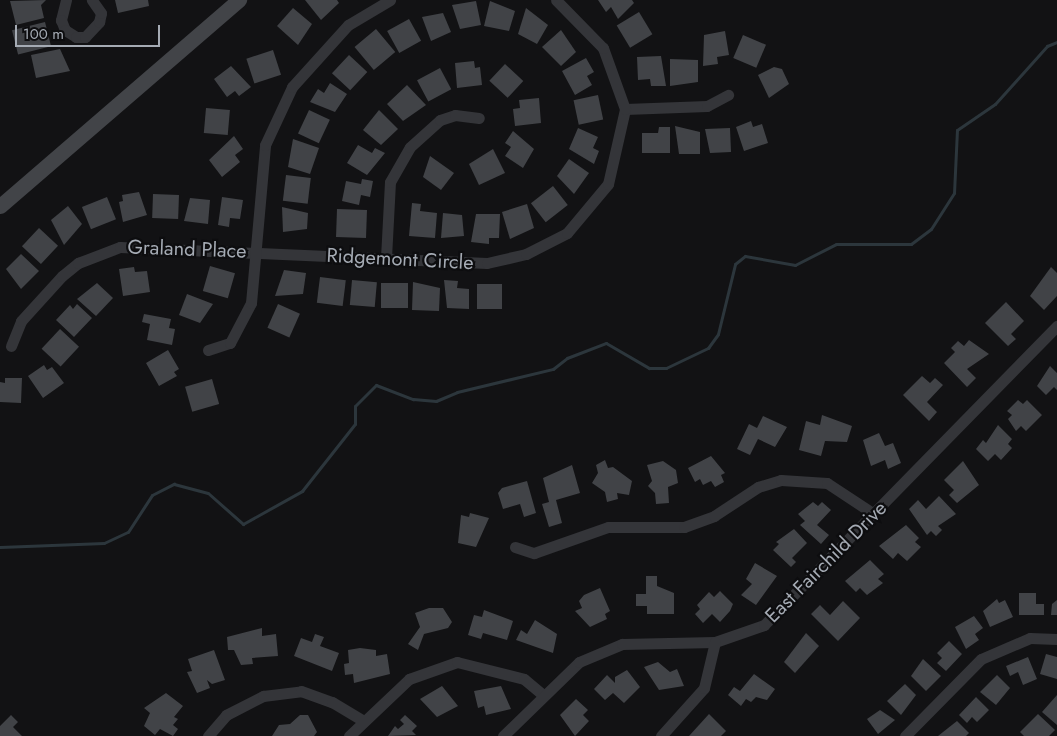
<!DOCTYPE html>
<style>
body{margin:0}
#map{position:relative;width:1057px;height:736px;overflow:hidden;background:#121214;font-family:Jost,sans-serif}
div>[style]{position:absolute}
.stream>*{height:3px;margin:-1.5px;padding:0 1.5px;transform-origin:1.5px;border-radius:1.5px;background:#2c363c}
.building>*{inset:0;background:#414347;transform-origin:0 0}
.minor>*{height:11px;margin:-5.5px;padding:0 5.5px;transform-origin:5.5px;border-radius:5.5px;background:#343539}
.secondary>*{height:15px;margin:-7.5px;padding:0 7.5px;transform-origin:7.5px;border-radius:7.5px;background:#424448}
span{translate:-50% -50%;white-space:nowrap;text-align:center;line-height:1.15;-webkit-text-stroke:4.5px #0d0d0f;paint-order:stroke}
.street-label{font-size:20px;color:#a5abb4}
.scale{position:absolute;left:15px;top:25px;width:145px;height:22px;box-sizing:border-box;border:2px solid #a5abb4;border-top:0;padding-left:6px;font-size:15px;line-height:18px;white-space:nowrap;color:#a5abb4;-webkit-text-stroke:4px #0d0d0f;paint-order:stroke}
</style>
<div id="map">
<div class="stream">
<i style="left:0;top:547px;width:104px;rotate:-2.2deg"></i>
<i style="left:104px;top:543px;width:26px;rotate:-25deg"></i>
<i style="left:128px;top:532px;width:44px;rotate:-57deg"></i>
<i style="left:152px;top:495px;width:25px;rotate:-27deg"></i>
<i style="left:174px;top:484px;width:35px;rotate:15deg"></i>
<i style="left:208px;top:493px;width:47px;rotate:41.5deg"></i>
<i style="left:243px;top:524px;width:68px;rotate:-29.2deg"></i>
<i style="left:302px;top:491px;width:85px;rotate:-51.7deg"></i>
<i style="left:355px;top:424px;width:18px;rotate:-90deg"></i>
<i style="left:355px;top:406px;width:30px;rotate:-45deg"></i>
<i style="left:376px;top:385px;width:40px;rotate:21deg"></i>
<i style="left:413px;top:399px;width:23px;rotate:5deg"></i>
<i style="left:436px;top:401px;width:23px;rotate:-23deg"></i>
<i style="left:457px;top:392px;width:99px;rotate:-13.5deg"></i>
<i style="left:553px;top:369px;width:18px;rotate:-38deg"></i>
<i style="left:567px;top:358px;width:42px;rotate:-21deg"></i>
<i style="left:606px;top:343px;width:50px;rotate:30.2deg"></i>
<i style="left:649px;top:368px;width:17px"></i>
<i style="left:666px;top:368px;width:47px;rotate:-25.5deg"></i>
<i style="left:708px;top:348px;width:17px;rotate:-54deg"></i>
<i style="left:718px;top:334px;width:72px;rotate:-76.3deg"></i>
<i style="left:735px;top:264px;width:13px;rotate:-39deg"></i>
<i style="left:745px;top:256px;width:51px;rotate:10.2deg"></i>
<i style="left:795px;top:265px;width:46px;rotate:-27.1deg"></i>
<i style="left:836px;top:244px;width:75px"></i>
<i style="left:911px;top:244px;width:25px;rotate:-37deg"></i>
<i style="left:931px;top:229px;width:43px;rotate:-57.4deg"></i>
<i style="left:954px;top:193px;width:63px;rotate:-87.3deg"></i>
<i style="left:957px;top:130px;width:46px;rotate:-34.4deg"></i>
<i style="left:995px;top:104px;width:78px;rotate:-48.1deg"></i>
<i style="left:1047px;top:46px;width:11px;rotate:-22deg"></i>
</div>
<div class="building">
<i style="clip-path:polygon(46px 0,41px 5px,44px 18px,16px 25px,10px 1px)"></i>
<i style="clip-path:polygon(115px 0,148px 0,149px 6px,118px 13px)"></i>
<i style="clip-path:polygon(305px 0,337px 0,339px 3px,321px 20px)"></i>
<i style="clip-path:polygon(598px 0,632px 0,634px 3px,618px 19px,611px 7px,606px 12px)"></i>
<i style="clip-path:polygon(476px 1px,481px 25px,460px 29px,452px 5px)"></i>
<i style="clip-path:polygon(490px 1px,515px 11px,509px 31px,484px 26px)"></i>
<i style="clip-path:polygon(293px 8px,312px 24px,298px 45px,277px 26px)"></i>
<i style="clip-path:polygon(526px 8px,548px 25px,537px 44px,518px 34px)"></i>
<i style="left:639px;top:12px;width:26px;height:26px;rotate:59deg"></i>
<i style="clip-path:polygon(443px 13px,451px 32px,431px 41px,422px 17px)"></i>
<i style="left:409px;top:19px;width:25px;height:25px;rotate:61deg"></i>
<i style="left:45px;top:22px;width:25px;height:34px;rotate:76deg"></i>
<i style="left:376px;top:29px;width:30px;height:28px;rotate:50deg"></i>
<i style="clip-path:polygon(561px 30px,576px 52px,561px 66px,542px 47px)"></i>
<i style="clip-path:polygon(725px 31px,729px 55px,717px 57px,718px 64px,703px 66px,704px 35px)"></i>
<i style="left:743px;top:35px;width:25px;height:25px;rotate:23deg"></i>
<i style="clip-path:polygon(60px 49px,70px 71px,36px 78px,31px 55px)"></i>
<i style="left:273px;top:50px;width:26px;height:28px;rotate:72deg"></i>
<i style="left:349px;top:55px;width:25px;height:25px;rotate:43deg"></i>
<i style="clip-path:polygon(661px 56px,666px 86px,651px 86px,650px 79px,638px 80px,637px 57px)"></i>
<i style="clip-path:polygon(586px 58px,594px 72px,587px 76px,592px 85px,575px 95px,562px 71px)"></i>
<i style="clip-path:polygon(670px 59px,698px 60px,698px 82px,670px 86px)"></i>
<i style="clip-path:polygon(474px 61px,475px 68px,480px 67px,482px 85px,457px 88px,455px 63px)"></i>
<i style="left:505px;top:64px;width:25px;height:23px;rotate:43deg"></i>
<i style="clip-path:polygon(231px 66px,251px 87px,239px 96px,235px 91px,227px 97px,214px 79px)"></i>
<i style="clip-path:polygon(774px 67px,782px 69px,789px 84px,769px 98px,758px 75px)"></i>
<i style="left:440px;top:68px;width:24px;height:26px;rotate:62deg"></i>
<i style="clip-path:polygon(330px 83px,347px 94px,335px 112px,310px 102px,318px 89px,324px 93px)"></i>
<i style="clip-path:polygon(407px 85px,426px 105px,403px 121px,387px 104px)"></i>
<i style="left:598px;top:95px;width:25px;height:25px;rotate:78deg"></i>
<i style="clip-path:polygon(539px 98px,541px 123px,515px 126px,513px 109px,520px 108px,519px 100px)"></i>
<i style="left:206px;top:108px;width:24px;height:25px;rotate:5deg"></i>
<i style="left:309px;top:110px;width:23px;height:26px;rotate:25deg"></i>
<i style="clip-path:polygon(379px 110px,398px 129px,381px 145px,363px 130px)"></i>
<i style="clip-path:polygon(751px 121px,753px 127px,762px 124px,768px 143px,744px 151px,736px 127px)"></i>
<i style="clip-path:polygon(675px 126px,700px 132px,700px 154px,679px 154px)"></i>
<i style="clip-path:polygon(659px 127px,670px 127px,670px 153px,642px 153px,642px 133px,658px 133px)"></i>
<i style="clip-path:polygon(578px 128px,598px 137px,593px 148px,599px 151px,594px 164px,569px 149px)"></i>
<i style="clip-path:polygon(730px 128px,731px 152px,710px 153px,705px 129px)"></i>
<i style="clip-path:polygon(513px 131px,534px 149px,523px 168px,505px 156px,511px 147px,505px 143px)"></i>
<i style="clip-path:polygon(234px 136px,243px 149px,235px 155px,240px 162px,222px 177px,209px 160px)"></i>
<i style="clip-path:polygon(293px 139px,319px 148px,310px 174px,288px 167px)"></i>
<i style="clip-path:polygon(358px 145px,372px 153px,375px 148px,385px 153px,367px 175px,347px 163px)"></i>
<i style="clip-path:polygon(493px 149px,505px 173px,479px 185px,469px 164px)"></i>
<i style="clip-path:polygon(430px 156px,454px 173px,441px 190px,423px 177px)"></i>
<i style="clip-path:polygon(569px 159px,589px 173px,574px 194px,557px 176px)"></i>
<i style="left:286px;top:175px;width:25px;height:26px;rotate:7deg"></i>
<i style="clip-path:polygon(362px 179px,373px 181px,370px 197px,361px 195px,359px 205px,342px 201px,346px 181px,361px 184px)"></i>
<i style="left:553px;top:186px;width:24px;height:28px;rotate:52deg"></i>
<i style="clip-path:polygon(139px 192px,147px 215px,123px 222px,119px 202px,123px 201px,122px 195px)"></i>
<i style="left:153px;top:194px;width:26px;height:24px;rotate:2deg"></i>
<i style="left:107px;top:197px;width:24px;height:27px;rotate:68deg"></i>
<i style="clip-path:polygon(222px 197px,243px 200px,240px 219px,230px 218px,229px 227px,218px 225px)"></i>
<i style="clip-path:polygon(190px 198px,210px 200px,208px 224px,184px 221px)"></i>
<i style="clip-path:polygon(412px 203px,421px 204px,420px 211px,437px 213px,435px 238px,409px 236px)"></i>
<i style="clip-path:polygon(527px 204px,534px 228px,510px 239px,502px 212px)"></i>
<i style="clip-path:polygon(68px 206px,82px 224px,64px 245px,51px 220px)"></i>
<i style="clip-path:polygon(282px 207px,308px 213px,307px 229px,283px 232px)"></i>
<i style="left:337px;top:209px;width:30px;height:28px;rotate:2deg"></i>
<i style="clip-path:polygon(443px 213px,462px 215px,464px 236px,441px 238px)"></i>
<i style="clip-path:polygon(476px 214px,500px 214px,499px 238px,489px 238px,489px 244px,471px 242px)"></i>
<i style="left:39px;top:228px;width:26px;height:25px;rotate:43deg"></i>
<i style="clip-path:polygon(21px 254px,39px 271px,21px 289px,6px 269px)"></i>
<i style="left:210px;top:266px;width:26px;height:26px;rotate:16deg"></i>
<i style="clip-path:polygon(134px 267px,135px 272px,147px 271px,150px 292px,123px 296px,119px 269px)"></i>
<i style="clip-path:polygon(1051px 267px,1057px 273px,1057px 296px,1044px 310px,1030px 296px)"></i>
<i style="clip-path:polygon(284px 270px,306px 273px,303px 294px,275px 296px)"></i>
<i style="left:320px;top:277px;width:26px;height:26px;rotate:7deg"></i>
<i style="left:352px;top:280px;width:25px;height:25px;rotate:5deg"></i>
<i style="clip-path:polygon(444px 280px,458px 281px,457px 288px,469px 289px,469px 309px,447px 308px)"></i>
<i style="clip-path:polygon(413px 282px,440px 288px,439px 311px,412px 310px)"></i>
<i style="clip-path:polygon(97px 283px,113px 298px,96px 316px,77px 299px)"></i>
<i style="left:381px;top:283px;width:27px;height:25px"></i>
<i style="left:477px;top:284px;width:25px;height:25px"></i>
<i style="clip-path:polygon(187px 294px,213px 304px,200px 323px,179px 315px)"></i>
<i style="clip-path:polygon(1006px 302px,1024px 321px,1011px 334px,1016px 339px,1008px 346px,985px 323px)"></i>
<i style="clip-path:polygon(77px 304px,92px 318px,74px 337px,56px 320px,70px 305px,73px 309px)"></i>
<i style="left:278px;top:304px;width:24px;height:26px;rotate:24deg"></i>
<i style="clip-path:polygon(144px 314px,171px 319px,169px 328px,175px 329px,172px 345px,147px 340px,150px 324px,142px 322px)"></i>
<i style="left:60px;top:329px;width:26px;height:27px;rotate:43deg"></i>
<i style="clip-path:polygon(969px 340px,989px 354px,967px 369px,976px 378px,967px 387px,944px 363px,955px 352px,951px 348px,958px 341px,964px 346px)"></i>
<i style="clip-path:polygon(168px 350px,179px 369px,174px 372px,177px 376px,159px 386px,146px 363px)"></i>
<i style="clip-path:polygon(44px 365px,47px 370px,52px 367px,64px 383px,43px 398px,28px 376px)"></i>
<i style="clip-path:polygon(1050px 366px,1057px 373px,1057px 390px,1054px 387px,1046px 395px,1037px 386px)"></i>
<i style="clip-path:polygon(922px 376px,930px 383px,935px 378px,943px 385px,927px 402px,937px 412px,929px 421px,903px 395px)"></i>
<i style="clip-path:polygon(5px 378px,22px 378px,21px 403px,0 402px,0 382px,5px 383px)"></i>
<i style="left:212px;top:379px;width:26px;height:28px;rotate:74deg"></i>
<i style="clip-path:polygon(1018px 400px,1023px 404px,1027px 400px,1042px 415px,1026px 431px,1021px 426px,1016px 431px,1008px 419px,1012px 415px,1007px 411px)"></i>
<i style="clip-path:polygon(822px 415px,852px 426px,847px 442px,825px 441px,821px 456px,799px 450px,806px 421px,820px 425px)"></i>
<i style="clip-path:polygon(763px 416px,787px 427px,775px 447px,758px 439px,750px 455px,737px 449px,749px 424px,757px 428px)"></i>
<i style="clip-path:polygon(998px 425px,1012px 439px,1008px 444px,1012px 448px,1001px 460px,995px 454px,988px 461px,976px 449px,983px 440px,986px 443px)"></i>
<i style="clip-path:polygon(879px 433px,885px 446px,893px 443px,901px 463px,888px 469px,885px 460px,871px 466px,863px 440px)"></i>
<i style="clip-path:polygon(711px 456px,725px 473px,721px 475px,724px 482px,715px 487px,711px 481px,703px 485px,700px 479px,695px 482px,688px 468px)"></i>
<i style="clip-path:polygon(605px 460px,608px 468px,613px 467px,632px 481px,629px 495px,617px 493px,618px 499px,607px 502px,605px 492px,592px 483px,598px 473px,596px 465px)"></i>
<i style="clip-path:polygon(663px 461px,676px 470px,678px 483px,668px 487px,669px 503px,656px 504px,655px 493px,648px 486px,652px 481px,647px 465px)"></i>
<i style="clip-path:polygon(963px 461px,979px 485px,957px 503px,949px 495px,954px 490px,944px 480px)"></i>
<i style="clip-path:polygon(572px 465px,580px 493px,556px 500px,562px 523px,549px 527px,542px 504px,549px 502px,543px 478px)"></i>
<i style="clip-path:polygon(527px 481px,536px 513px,524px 517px,520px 504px,503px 509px,498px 493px,502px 488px)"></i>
<i style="clip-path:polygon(939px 496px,956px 514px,938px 526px,942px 530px,936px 536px,931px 531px,927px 535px,909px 509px,918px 500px,926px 509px)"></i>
<i style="clip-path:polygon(813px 502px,818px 506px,822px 502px,831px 510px,817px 525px,829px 535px,821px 544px,800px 525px,805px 521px,798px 514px)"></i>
<i style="clip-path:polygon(470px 513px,489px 518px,476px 547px,458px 543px,461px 515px,469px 517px)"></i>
<i style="clip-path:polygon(906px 525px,919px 538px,915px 542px,921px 547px,907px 561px,898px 553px,893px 559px,879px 546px)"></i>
<i style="clip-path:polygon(794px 529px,807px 543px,792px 558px,796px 562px,791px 567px,773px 550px,779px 544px,776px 542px)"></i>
<i style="clip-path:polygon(870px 560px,884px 574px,878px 579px,883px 583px,867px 595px,860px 588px,856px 592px,845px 581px)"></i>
<i style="clip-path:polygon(755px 563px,777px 576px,756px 605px,741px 595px,752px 584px,746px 579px)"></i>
<i style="clip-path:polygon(646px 576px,657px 576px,657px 586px,674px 593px,674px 614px,647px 614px,647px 606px,636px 606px,636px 594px,646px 594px)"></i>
<i style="clip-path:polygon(600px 588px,610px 611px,605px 614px,607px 619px,590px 627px,575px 611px,582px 608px,579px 601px,584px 595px)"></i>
<i style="clip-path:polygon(720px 591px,733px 604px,730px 611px,720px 622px,712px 614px,703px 623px,695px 614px,700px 609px,697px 605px,709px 592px,714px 597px)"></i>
<i style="clip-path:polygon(1019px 593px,1036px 593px,1036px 604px,1044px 604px,1044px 615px,1019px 615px)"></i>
<i style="clip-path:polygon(997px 599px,999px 603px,1005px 600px,1013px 617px,990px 627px,983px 611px)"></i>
<i style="clip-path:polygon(1057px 600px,1057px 615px,1051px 615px,1052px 604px)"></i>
<i style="clip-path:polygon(843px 601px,860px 618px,838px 641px,811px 614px,820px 605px,830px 615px)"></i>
<i style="clip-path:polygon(429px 608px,443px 608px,452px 622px,448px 628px,424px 634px,418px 650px,408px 644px,420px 627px,415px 613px)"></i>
<i style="clip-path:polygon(484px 610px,513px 621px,507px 640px,483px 633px,481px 639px,468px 635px,474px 615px,482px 617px)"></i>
<i style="clip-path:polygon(974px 616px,983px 628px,975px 634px,979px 640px,966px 649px,955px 627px)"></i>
<i style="clip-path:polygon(535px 620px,557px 634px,553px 653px,516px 640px,521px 630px,527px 634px)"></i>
<i style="clip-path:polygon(262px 628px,262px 636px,276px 634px,278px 656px,252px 658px,253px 664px,241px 665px,234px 650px,228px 650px,227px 637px)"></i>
<i style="clip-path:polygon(806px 633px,819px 646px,795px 673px,784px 662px)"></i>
<i style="clip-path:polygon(315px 634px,324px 637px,320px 646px,339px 653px,332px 671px,294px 656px,301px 638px,312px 642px)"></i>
<i style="clip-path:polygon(949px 641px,962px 654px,946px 671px,937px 663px,942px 658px,937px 653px)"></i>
<i style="clip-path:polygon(360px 648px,376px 650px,376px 656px,387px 654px,390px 674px,354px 683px,353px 674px,345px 675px,344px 664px,349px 663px,348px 650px)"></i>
<i style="clip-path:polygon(214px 650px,225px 680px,212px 684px,207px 680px,210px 688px,197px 693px,187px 672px,192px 671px,188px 659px)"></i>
<i style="clip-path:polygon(1046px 654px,1057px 657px,1057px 679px,1040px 674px)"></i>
<i style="clip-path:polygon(1028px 657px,1037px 679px,1023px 685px,1018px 672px,1010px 676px,1006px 666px)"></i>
<i style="clip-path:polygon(923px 659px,941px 676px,926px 691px,911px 676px)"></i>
<i style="clip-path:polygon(658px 662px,670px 672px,677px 669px,684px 686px,659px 690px,644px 667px)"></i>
<i style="clip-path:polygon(627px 670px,640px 687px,624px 703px,613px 693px,605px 700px,594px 689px,607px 675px,615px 683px,615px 677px)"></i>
<i style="clip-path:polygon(754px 674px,775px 689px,767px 700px,756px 697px,751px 702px,746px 699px,741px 706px,728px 695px,734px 687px,740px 691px)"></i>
<i style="clip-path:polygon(997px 675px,1010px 688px,996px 705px,980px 692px)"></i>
<i style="clip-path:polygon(905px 684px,916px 695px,901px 715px,887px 701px)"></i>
<i style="clip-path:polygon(442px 686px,458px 706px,437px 717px,420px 699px)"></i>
<i style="clip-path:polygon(501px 686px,511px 709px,486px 715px,484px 706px,478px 708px,474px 691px)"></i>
<i style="clip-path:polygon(166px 693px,183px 706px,174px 717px,178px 719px,173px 725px,178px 729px,173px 736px,160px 729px,155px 735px,144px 726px,150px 713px,144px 708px)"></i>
<i style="clip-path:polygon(1057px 695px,1057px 725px,1042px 712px)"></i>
<i style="clip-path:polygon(976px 697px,989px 710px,977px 722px,972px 717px,967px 723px,959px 715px)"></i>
<i style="clip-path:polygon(576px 699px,588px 710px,583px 715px,589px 721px,575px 736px,560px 715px)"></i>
<i style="clip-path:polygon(880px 710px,895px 720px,878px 734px,867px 719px)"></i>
<i style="clip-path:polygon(709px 714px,726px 731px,721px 736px,689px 736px)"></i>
<i style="clip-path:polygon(1038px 714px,1055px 730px,1049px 736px,1024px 736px,1020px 732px)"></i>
<i style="clip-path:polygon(11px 715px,18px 722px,13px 727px,22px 736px,0 736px,0 726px)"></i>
<i style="clip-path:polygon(300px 715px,308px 715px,317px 732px,314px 736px,272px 736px,279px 725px,290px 724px)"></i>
<i style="clip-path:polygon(405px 715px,417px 726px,412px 731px,416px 735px,388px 736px,395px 726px,398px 729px,404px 724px,400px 720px)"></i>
<i style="clip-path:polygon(957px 721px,969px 733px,966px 736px,938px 736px)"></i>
</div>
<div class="minor">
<i style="left:66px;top:0;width:21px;rotate:104deg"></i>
<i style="left:61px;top:20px;width:11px;rotate:68deg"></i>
<i style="left:65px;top:30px;width:13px;rotate:32deg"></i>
<i style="left:76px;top:37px;width:9px"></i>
<i style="left:85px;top:37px;width:21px;rotate:-47deg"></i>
<i style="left:99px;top:22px;width:9px;rotate:-77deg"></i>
<i style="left:101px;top:13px;width:16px;rotate:-125deg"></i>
<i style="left:625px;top:109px;width:82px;rotate:-2.1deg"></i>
<i style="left:707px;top:106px;width:24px;rotate:-28deg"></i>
<i style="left:386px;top:258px;width:76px;rotate:-87deg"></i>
<i style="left:390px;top:182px;width:40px;rotate:-60.3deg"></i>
<i style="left:410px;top:147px;width:40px;rotate:-42deg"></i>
<i style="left:440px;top:120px;width:16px;rotate:-18deg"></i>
<i style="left:455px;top:115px;width:24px;rotate:7deg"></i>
<i style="left:11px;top:346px;width:27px;rotate:-68deg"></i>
<i style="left:21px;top:321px;width:61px;rotate:-47.7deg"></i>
<i style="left:62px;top:276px;width:21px;rotate:-39deg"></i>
<i style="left:78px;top:263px;width:45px;rotate:-20.9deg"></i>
<i style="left:120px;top:247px;width:367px;rotate:2.5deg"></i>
<i style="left:487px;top:263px;width:40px;rotate:-13deg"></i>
<i style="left:526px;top:254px;width:46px;rotate:-27.1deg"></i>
<i style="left:567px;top:233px;width:64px;rotate:-50.1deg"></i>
<i style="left:608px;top:184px;width:77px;rotate:-77.2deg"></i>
<i style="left:625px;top:109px;width:65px;rotate:-109.8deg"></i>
<i style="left:603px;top:48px;width:67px;rotate:-134.4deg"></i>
<i style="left:208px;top:350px;width:23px;rotate:-18deg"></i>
<i style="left:230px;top:343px;width:45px;rotate:-62.3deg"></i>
<i style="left:251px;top:303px;width:159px;rotate:-84.9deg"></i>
<i style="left:265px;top:145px;width:64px;rotate:-65deg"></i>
<i style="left:292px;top:87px;width:84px;rotate:-47.9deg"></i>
<i style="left:348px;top:25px;width:49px;rotate:-30.8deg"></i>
<i style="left:515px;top:547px;width:20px;rotate:18deg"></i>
<i style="left:534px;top:553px;width:78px;rotate:-19.4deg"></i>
<i style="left:608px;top:527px;width:76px"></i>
<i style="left:684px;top:527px;width:32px;rotate:-20deg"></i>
<i style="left:714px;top:516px;width:53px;rotate:-33.4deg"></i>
<i style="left:758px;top:487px;width:24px;rotate:-17deg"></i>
<i style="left:781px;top:480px;width:46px;rotate:3.7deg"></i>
<i style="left:827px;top:483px;width:56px;rotate:33.4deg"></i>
<i style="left:208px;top:736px;width:28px;rotate:-49deg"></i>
<i style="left:226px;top:715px;width:42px;rotate:-27.2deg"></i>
<i style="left:263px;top:696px;width:38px;rotate:-7deg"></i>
<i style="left:301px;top:691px;width:33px;rotate:20deg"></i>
<i style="left:332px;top:702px;width:35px;rotate:31deg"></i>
<i style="left:349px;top:736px;width:83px;rotate:-43.5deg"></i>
<i style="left:409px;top:679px;width:51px;rotate:-19.5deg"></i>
<i style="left:457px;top:662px;width:69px;rotate:14.2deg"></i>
<i style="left:524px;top:679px;width:23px;rotate:40deg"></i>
<i style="left:503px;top:736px;width:106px;rotate:-44.2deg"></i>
<i style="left:579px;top:662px;width:47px;rotate:-22.7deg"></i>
<i style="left:622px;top:644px;width:93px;rotate:-1.2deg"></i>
<i style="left:715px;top:642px;width:52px;rotate:-19.1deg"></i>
<i style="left:764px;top:625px;width:419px;rotate:-45.6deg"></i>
<i style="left:661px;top:736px;width:64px;rotate:-48.1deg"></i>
<i style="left:704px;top:688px;width:47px;rotate:-76.6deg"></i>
<i style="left:905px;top:736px;width:108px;rotate:-45.4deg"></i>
<i style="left:981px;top:659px;width:53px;rotate:-23.2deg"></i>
<i style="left:1030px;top:638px;width:27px;rotate:2deg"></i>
</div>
<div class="secondary">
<i style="left:0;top:206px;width:316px;rotate:-40.8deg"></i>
</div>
<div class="street-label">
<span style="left:187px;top:249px;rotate:2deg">Graland Place</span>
<span style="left:400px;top:259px;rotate:3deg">Ridgemont Circle</span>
<span style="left:826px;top:562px;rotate:-45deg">East Fairchild Drive</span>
</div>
<div class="scale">100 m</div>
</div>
